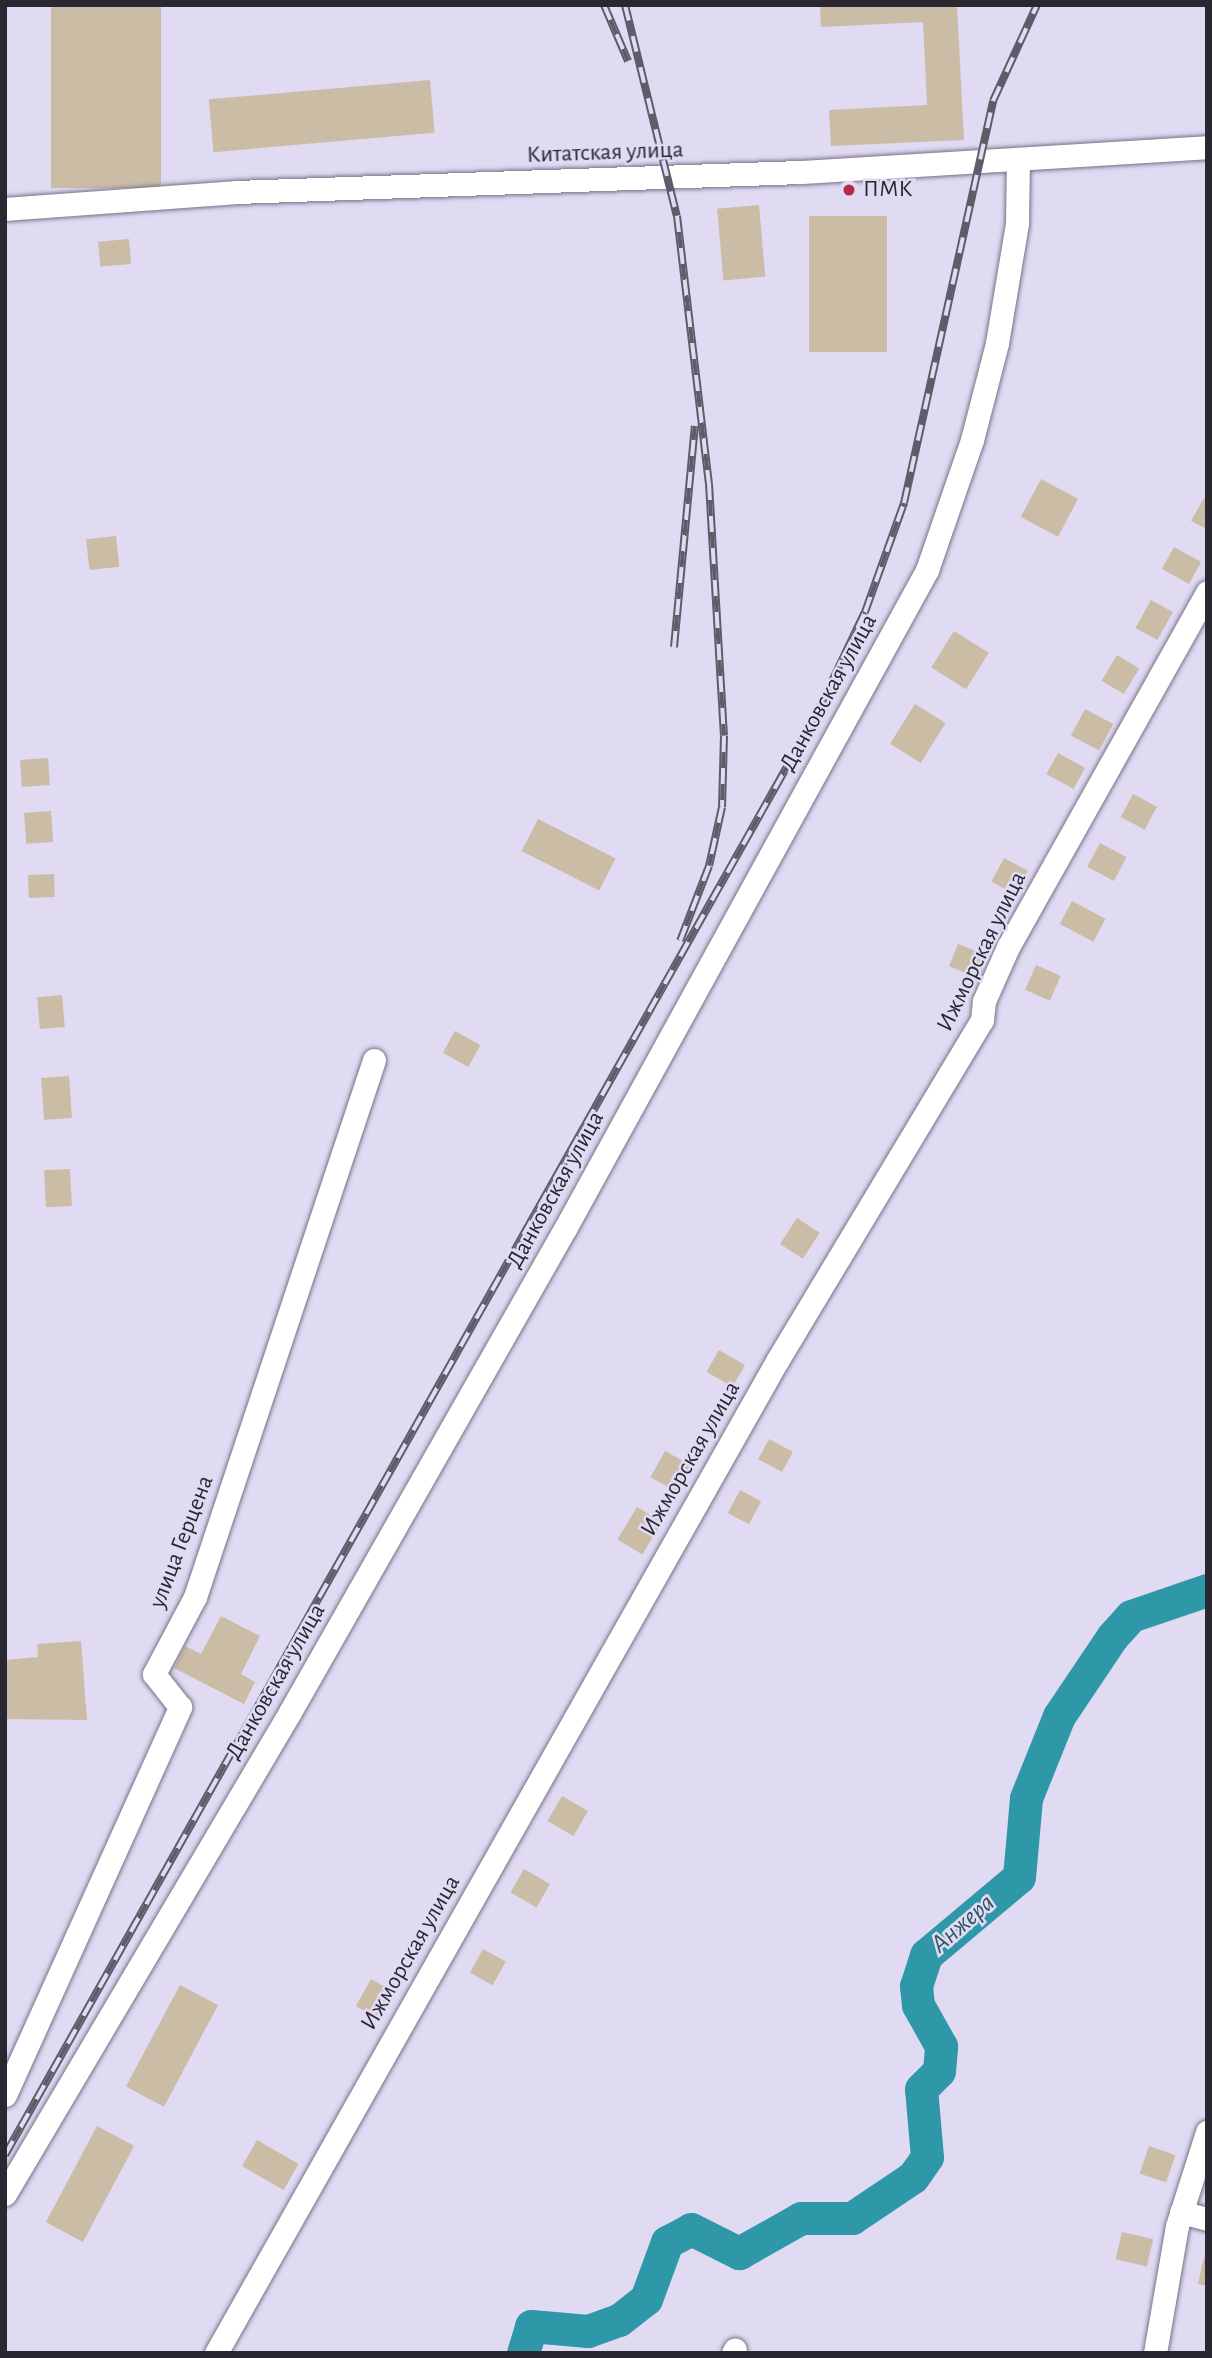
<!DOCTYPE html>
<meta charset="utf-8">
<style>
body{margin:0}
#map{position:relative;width:1212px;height:2358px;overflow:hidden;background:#e0daf3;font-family:"Alegreya Sans",sans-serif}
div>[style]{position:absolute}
.river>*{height:33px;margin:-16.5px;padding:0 16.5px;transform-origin:16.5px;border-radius:16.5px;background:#2e97a8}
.building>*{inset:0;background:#cbbca6;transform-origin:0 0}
.roads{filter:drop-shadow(0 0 2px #787288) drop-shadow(0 0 2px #787288)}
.minor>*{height:23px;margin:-11.5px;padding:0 11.5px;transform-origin:11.5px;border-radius:11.5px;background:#fff}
.rail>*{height:8px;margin-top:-4px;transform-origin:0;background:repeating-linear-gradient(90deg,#e0daf3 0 16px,#5f5c69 0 32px);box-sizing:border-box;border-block:2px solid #5f5c69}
.dots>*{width:19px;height:19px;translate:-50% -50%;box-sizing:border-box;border:4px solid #e0daf3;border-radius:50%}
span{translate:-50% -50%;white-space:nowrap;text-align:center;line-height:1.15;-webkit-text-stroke:5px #e0daf3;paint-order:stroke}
.street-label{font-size:24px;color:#292730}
.poi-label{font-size:24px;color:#292730}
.left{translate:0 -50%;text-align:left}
.water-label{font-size:26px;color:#29555d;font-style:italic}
.frame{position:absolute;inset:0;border:7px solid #292730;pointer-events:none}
</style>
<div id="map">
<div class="river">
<i style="left:523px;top:2353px;width:28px;rotate:-73deg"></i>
<i style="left:531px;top:2326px;width:57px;rotate:5deg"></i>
<i style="left:588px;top:2331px;width:33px;rotate:-20deg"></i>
<i style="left:619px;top:2320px;width:34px;rotate:-38deg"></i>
<i style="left:646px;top:2299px;width:61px;rotate:-69.8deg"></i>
<i style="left:667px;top:2242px;width:27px;rotate:-28deg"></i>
<i style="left:691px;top:2229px;width:54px;rotate:26.6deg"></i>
<i style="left:739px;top:2253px;width:71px;rotate:-29.4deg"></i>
<i style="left:801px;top:2218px;width:51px"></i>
<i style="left:852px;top:2218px;width:73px;rotate:-33.9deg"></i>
<i style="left:913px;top:2177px;width:24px;rotate:-55deg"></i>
<i style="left:927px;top:2157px;width:68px;rotate:-95deg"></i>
<i style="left:921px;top:2089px;width:25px;rotate:-45deg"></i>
<i style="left:939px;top:2071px;width:25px;rotate:-85deg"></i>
<i style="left:941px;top:2046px;width:47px;rotate:-119.3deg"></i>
<i style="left:918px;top:2005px;width:19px;rotate:-96deg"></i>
<i style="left:916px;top:1986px;width:33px;rotate:-72deg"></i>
<i style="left:926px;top:1955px;width:121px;rotate:-40deg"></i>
<i style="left:1019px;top:1877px;width:79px;rotate:-84.9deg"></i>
<i style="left:1026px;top:1798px;width:88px;rotate:-68.1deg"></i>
<i style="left:1059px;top:1716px;width:95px;rotate:-56.1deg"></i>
<i style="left:1112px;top:1637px;width:28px;rotate:-48deg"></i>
<i style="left:1131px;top:1616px;width:80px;rotate:-18.9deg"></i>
</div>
<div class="building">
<i style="left:51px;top:5px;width:110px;height:183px"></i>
<i style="clip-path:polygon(820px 5px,957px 5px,964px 140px,831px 146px,829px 110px,927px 105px,923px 22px,821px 27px)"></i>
<i style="left:430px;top:80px;width:53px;height:222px;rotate:85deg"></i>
<i style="left:759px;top:205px;width:72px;height:42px;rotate:85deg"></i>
<i style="left:809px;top:216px;width:78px;height:136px"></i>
<i style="left:129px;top:239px;width:25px;height:31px;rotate:85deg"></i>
<i style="left:1041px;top:479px;width:42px;height:43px;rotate:28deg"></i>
<i style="clip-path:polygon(1204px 498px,1207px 500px,1207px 529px,1191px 521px)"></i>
<i style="left:116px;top:536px;width:31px;height:30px;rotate:84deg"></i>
<i style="left:1174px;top:547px;width:31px;height:25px;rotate:29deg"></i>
<i style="left:1151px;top:600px;width:25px;height:32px;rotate:29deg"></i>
<i style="left:954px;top:631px;width:41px;height:43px;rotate:32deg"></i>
<i style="left:1117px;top:655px;width:26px;height:30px;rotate:31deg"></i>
<i style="left:915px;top:704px;width:36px;height:47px;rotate:32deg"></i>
<i style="left:1085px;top:709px;width:32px;height:30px;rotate:28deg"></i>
<i style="left:1058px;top:753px;width:31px;height:24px;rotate:29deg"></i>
<i style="left:48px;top:758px;width:27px;height:28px;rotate:86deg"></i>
<i style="left:1133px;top:794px;width:27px;height:26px;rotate:28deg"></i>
<i style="left:51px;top:811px;width:31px;height:27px;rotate:86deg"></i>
<i style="left:538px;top:819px;width:87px;height:36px;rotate:27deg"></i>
<i style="left:1100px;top:843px;width:30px;height:27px;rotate:28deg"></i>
<i style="left:1004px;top:858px;width:27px;height:27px;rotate:28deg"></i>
<i style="left:54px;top:874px;width:23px;height:26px;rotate:88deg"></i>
<i style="left:1072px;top:901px;width:38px;height:26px;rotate:28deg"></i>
<i style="left:958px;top:944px;width:29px;height:24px;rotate:22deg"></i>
<i style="left:1036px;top:965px;width:27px;height:27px;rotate:24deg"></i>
<i style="left:62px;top:995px;width:32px;height:25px;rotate:85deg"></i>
<i style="left:455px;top:1031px;width:29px;height:25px;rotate:29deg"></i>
<i style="left:69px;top:1076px;width:42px;height:28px;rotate:86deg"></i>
<i style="left:70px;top:1169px;width:37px;height:26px;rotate:87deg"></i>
<i style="left:797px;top:1218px;width:27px;height:31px;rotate:33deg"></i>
<i style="left:719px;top:1350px;width:30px;height:25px;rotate:30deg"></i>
<i style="left:769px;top:1439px;width:27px;height:23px;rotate:28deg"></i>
<i style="left:665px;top:1451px;width:29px;height:30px;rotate:29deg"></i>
<i style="left:740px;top:1490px;width:24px;height:26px;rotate:28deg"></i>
<i style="left:637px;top:1507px;width:29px;height:38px;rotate:31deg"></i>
<i style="clip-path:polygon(221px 1616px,260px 1636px,241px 1674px,255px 1682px,244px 1704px,174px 1668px,185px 1646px,201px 1654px)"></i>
<i style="clip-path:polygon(81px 1641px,87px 1720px,5px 1719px,5px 1660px,38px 1657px,37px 1644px)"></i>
<i style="left:562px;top:1796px;width:30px;height:29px;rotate:30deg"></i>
<i style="left:524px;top:1869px;width:30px;height:27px;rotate:30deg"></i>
<i style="left:483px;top:1949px;width:26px;height:27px;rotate:29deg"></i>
<i style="left:371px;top:1979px;width:26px;height:31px;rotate:29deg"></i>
<i style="left:180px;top:1985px;width:43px;height:115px;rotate:28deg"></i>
<i style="left:97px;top:2126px;width:42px;height:109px;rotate:28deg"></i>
<i style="left:257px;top:2140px;width:48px;height:30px;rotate:30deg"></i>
<i style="left:1149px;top:2146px;width:28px;height:29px;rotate:19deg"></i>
<i style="left:1122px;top:2232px;width:32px;height:28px;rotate:13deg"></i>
<i style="clip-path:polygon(1204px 2257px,1207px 2257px,1207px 2286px,1198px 2284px)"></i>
</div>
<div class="roads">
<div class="minor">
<i style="left:5px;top:209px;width:232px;rotate:-4.2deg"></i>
<i style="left:236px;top:192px;width:565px;rotate:-2.03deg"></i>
<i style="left:801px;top:172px;width:407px;rotate:-3.5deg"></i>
<i style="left:5px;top:2095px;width:426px;rotate:-65.7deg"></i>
<i style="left:180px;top:1707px;width:42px;rotate:-128.2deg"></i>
<i style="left:154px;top:1674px;width:87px;rotate:-62deg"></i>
<i style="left:195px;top:1597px;width:566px;rotate:-71.57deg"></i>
<i style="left:5px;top:2194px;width:560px;rotate:-59.4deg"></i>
<i style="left:290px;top:1712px;width:558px;rotate:-60.36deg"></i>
<i style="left:566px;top:1227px;width:750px;rotate:-61.21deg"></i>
<i style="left:927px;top:570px;width:138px;rotate:-70.9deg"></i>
<i style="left:972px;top:440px;width:100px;rotate:-75.5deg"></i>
<i style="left:997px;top:343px;width:122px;rotate:-80.5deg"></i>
<i style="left:1017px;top:223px;width:64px;rotate:-89.1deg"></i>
<i style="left:1181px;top:2212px;width:27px;rotate:15deg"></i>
<i style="left:216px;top:2353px;width:1140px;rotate:-60.51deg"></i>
<i style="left:777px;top:1361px;width:398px;rotate:-59deg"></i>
<i style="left:982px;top:1020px;width:19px;rotate:-84deg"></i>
<i style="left:984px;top:1001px;width:59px;rotate:-66deg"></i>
<i style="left:1008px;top:947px;width:407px;rotate:-60.7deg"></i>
<i style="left:733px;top:2353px;width:4px;rotate:-63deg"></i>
<i style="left:1155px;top:2353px;width:129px;rotate:-80.2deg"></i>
<i style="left:1177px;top:2226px;width:99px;rotate:-72.3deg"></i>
</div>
</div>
<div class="rail">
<i style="left:604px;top:5px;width:61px;rotate:66.8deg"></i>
<i style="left:625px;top:5px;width:217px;rotate:76.2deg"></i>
<i style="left:677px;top:216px;width:270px;rotate:83.2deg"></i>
<i style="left:709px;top:484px;width:252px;rotate:86.6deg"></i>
<i style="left:724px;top:736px;width:71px;rotate:91.6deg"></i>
<i style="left:722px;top:807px;width:60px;rotate:102.4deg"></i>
<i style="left:709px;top:866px;width:80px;rotate:111.1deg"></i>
<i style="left:674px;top:647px;width:222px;rotate:-84.6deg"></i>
<i style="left:5px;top:2155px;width:1653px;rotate:-60.61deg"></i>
<i style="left:816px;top:715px;width:114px;rotate:-64.6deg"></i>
<i style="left:865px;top:612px;width:116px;rotate:-70.3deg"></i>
<i style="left:904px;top:503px;width:412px;rotate:-77.5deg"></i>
<i style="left:993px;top:101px;width:106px;rotate:-65.4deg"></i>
</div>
<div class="dots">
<i style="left:849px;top:190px;background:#b92846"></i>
</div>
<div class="street-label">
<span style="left:605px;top:153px;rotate:-2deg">Китатская улица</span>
<span style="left:829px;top:693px;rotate:-61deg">Данковская улица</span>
<span style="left:982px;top:952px;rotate:-64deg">Ижморская улица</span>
<span style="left:556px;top:1190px;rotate:-61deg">Данковская улица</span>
<span style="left:691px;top:1459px;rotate:-60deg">Ижморская улица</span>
<span style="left:182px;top:1542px;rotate:-69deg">улица Герцена</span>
<span style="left:276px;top:1682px;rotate:-60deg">Данковская улица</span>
<span style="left:411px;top:1953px;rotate:-60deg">Ижморская улица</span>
</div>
<div class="poi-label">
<span class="left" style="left:863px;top:190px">ПМК</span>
</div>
<div class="water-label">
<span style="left:963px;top:1924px;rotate:-41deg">Анжера</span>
</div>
<div class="frame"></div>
</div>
